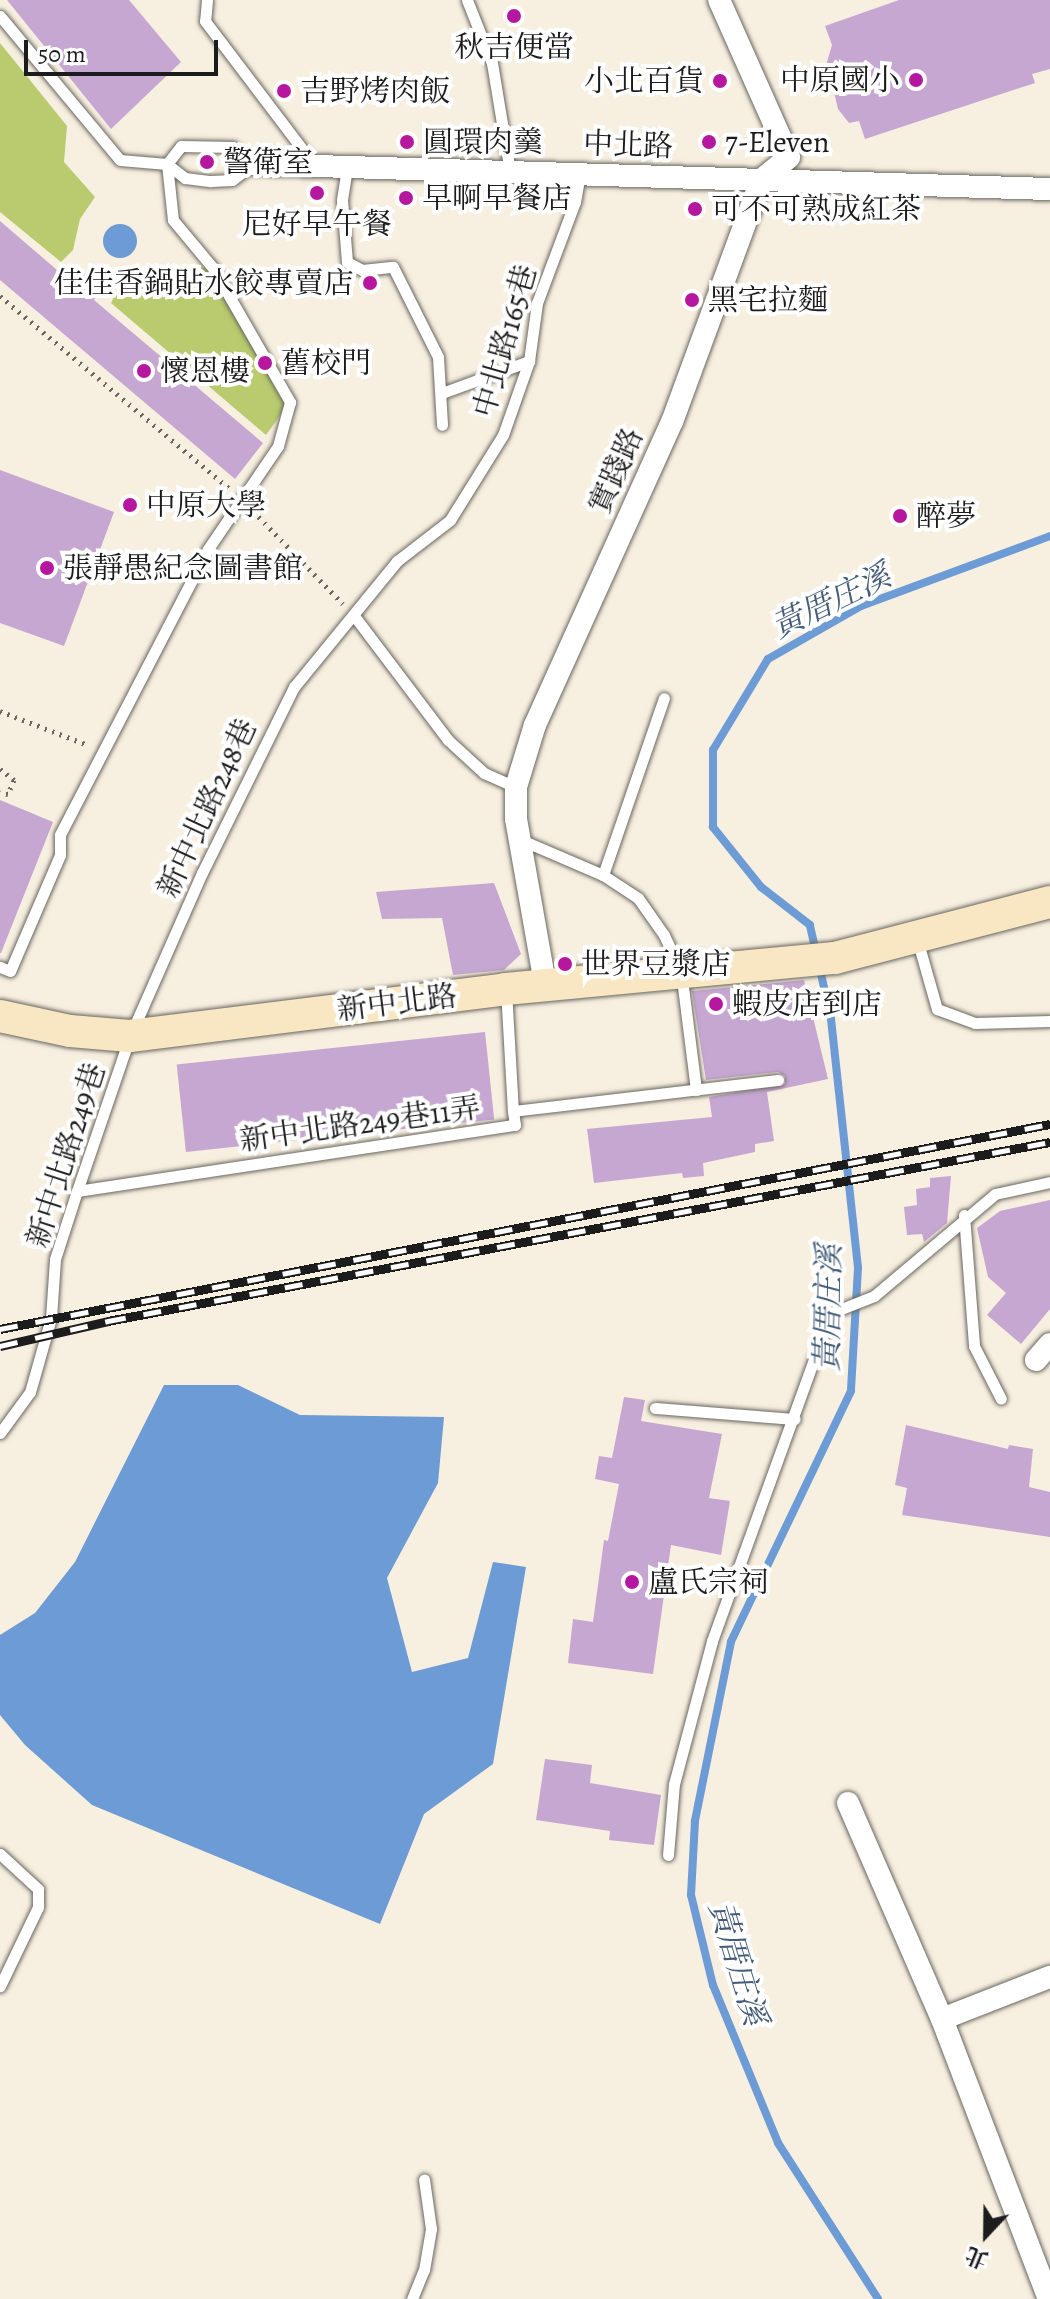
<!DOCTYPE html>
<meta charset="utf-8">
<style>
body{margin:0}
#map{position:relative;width:1050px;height:2299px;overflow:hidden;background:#f7efdf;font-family:Alegreya,"Noto Serif TC",serif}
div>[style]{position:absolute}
.green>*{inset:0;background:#b9cb6e}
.water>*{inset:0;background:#6d9bd5}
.round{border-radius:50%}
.stream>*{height:8px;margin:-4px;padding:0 4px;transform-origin:4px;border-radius:4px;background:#6d9bd5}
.building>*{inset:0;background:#c6a7d2;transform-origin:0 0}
.path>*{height:5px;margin-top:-2.5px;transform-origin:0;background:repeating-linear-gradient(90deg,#696660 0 2px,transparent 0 8px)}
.roads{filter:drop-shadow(0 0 2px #696660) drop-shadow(0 0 2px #696660)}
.lane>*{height:11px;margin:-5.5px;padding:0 5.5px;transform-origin:5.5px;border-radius:5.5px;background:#fff}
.street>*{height:22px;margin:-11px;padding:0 11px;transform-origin:11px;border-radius:11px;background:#fff}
.secondary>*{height:32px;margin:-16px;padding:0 16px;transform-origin:16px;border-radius:16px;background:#f9e7c3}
.rail>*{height:9px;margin-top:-4.5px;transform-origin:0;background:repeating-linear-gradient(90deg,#fff 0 18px,#1c1c1c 0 36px);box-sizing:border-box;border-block:2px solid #1c1c1c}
.dots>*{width:22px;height:22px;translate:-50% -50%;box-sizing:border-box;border:4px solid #fff;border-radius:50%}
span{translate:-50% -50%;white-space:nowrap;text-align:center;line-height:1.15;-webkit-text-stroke:8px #fff;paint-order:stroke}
.poi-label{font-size:30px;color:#1c1c1c}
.right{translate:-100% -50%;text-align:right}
.left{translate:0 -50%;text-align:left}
.street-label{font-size:30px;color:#1c1c1c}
.water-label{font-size:32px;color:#445c78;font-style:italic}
.north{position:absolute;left:946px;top:2195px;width:80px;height:80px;-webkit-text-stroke:6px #fff;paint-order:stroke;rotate:202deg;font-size:22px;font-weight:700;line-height:32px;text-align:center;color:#1c1c1c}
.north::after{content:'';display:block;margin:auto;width:28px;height:36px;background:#1c1c1c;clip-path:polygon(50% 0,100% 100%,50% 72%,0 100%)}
.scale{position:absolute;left:24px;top:40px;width:194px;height:36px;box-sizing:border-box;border:4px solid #1c1c1c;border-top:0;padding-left:10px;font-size:24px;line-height:28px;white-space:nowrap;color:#1c1c1c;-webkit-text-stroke:6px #fff;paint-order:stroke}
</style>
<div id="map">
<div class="green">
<i style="clip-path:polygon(0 43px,67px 126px,64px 162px,95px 197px,80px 219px,73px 250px,61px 262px,0 212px)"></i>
<i style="clip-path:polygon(161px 266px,213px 268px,290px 402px,266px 435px,111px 303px,118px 289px,141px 283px)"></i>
</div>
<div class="water">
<i class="round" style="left:103px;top:224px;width:34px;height:34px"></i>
<i style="clip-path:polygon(164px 1385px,238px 1385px,300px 1415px,444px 1417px,438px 1483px,387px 1578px,412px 1672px,468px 1658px,493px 1562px,526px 1567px,493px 1764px,424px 1814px,380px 1924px,92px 1805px,25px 1745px,0 1715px,0 1635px,35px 1613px,75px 1562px)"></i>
</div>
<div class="stream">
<i style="left:816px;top:952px;width:28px;rotate:-103deg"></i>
<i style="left:810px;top:925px;width:62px;rotate:-142.2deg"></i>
<i style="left:761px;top:887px;width:77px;rotate:-128.7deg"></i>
<i style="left:713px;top:827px;width:77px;rotate:-90deg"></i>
<i style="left:713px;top:750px;width:106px;rotate:-58.9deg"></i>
<i style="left:768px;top:659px;width:107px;rotate:-29.7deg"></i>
<i style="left:861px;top:606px;width:202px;rotate:-20.3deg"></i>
<i style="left:819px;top:965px;width:55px;rotate:77.5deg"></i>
<i style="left:831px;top:1019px;width:250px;rotate:83.8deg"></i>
<i style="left:858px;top:1268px;width:123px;rotate:93.3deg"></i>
<i style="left:851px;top:1391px;width:278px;rotate:115.6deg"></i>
<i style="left:731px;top:1642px;width:183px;rotate:101.4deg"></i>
<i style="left:695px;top:1821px;width:74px;rotate:93.1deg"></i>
<i style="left:691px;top:1895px;width:93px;rotate:76.3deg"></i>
<i style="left:713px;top:1985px;width:171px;rotate:67.6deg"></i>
<i style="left:778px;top:2143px;width:185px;rotate:57.3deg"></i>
</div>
<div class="building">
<i style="clip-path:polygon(7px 0,129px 0,181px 62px,111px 129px)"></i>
<i style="clip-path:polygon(899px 0,1050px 0,1050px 69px,1032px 74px,1035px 83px,865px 139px,859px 121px,849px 123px,838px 109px,827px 62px,832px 45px,825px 26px)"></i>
<i style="clip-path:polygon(0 221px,71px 282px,80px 269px,102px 288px,94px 300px,263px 443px,235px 479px,0 280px)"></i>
<i style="clip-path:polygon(0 470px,114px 512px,64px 646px,0 623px)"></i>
<i style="clip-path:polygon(0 800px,53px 822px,1px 953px,0 953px)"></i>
<i style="clip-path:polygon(494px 883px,521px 954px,504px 970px,453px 975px,442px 918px,382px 919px,376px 892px)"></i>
<i style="clip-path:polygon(804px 980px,828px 1079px,767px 1092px,774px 1141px,755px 1144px,755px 1152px,703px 1163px,704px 1176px,683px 1178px,682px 1173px,594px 1183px,587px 1129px,712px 1117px,709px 1097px,785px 1084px,785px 1076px,778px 1072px,706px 1080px,692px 991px)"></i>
<i style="left:485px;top:1032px;width:88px;height:310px;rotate:84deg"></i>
<i style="clip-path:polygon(951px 1176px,947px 1223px,924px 1242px,922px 1234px,907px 1235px,904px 1207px,917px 1205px,916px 1189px,930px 1187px,930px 1178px)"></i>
<i style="clip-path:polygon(1050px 1200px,1050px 1309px,1021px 1344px,987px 1315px,1006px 1293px,988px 1277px,977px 1228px,1000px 1211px)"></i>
<i style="clip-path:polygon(624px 1397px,645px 1400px,641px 1421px,722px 1434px,709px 1498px,730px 1501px,721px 1555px,671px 1545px,653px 1674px,568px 1663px,573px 1619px,593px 1622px,604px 1540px,608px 1541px,619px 1484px,595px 1479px,599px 1456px,612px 1458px)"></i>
<i style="clip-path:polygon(906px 1425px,1008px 1449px,1009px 1445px,1033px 1449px,1029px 1487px,1050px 1492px,1050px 1537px,902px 1515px,907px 1488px,895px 1485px)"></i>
<i style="clip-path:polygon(545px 1759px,592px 1765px,590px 1783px,661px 1795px,654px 1845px,609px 1840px,610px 1831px,536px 1820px)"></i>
</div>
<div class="path">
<i style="left:0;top:296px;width:302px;rotate:40deg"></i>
<i style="left:253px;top:511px;width:129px;rotate:45.9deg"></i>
<i style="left:0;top:711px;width:94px;rotate:21.1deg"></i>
<i style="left:0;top:769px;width:18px;rotate:38deg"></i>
<i style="left:14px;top:780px;width:15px;rotate:113deg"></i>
<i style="left:8px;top:794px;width:8px;rotate:-166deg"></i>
</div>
<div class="roads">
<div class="lane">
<i style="left:207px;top:0;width:21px;rotate:95deg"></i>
<i style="left:205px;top:21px;width:182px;rotate:52.8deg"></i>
<i style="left:467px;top:0;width:68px;rotate:68.4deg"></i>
<i style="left:492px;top:63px;width:110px;rotate:80.6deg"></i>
<i style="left:0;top:16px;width:187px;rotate:50.2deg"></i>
<i style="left:120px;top:160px;width:47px;rotate:4.9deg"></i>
<i style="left:167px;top:164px;width:23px;rotate:38deg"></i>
<i style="left:185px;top:178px;width:26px;rotate:7deg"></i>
<i style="left:211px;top:181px;width:21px;rotate:-3deg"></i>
<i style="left:232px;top:180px;width:26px;rotate:-37deg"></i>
<i style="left:253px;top:164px;width:26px;rotate:-140deg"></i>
<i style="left:233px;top:147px;width:52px;rotate:-178.9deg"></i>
<i style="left:181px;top:146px;width:23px;rotate:128deg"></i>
<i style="left:167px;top:164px;width:56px;rotate:83.9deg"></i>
<i style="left:173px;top:220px;width:62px;rotate:50.2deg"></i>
<i style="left:213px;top:268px;width:155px;rotate:60.1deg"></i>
<i style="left:290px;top:402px;width:46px;rotate:105.3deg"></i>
<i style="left:278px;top:446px;width:125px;rotate:124.2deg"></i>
<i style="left:208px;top:549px;width:322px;rotate:117.4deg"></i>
<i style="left:60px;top:835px;width:20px;rotate:90deg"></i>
<i style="left:60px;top:855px;width:126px;rotate:113.3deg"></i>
<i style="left:10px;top:971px;width:11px;rotate:-158deg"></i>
<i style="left:347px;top:168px;width:32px;rotate:99deg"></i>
<i style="left:342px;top:200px;width:62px;rotate:85.4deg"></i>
<i style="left:347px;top:262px;width:17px;rotate:28deg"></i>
<i style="left:362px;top:270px;width:31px;rotate:-6deg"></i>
<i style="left:393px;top:267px;width:101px;rotate:63.4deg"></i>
<i style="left:438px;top:357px;width:68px;rotate:86.6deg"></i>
<i style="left:442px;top:393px;width:93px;rotate:-20.2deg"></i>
<i style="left:355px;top:617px;width:154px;rotate:52.9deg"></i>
<i style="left:448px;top:740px;width:49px;rotate:42.5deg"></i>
<i style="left:484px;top:773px;width:35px;rotate:24deg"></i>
<i style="left:519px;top:839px;width:91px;rotate:23.2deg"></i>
<i style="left:603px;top:875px;width:42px;rotate:33.3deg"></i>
<i style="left:638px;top:898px;width:45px;rotate:54.9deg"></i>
<i style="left:664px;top:935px;width:40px;rotate:65deg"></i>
<i style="left:681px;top:971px;width:120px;rotate:82.8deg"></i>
<i style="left:603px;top:875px;width:187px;rotate:-71deg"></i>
<i style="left:917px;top:939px;width:73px;rotate:74.1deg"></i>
<i style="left:937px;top:1009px;width:40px;rotate:20.2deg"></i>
<i style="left:975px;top:1023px;width:75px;rotate:-1.5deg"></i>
<i style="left:506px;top:990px;width:121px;rotate:86.7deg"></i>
<i style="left:77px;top:1191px;width:443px;rotate:-8.6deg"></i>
<i style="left:515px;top:1125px;width:14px;rotate:-98deg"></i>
<i style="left:513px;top:1111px;width:267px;rotate:-6.7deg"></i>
<i style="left:964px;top:1215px;width:131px;rotate:85.6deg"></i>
<i style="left:974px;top:1346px;width:59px;rotate:63deg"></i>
<i style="left:655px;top:1408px;width:140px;rotate:4.5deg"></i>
<i style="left:0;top:1433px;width:51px;rotate:-53.8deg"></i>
<i style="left:30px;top:1392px;width:77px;rotate:-74.2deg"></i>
<i style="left:51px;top:1318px;width:59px;rotate:-86.1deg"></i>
<i style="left:55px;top:1259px;width:71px;rotate:-72.1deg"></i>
<i style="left:77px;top:1191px;width:164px;rotate:-71.1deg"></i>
<i style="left:130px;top:1036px;width:178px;rotate:-66.2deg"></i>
<i style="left:202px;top:873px;width:208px;rotate:-63.7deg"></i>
<i style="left:294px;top:687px;width:163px;rotate:-50.7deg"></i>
<i style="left:397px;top:561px;width:67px;rotate:-37.7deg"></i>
<i style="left:450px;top:520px;width:100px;rotate:-58.1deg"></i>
<i style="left:503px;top:435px;width:78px;rotate:-70.6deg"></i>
<i style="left:529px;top:361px;width:59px;rotate:-82.1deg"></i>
<i style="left:537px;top:303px;width:108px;rotate:-69.4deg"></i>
<i style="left:575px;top:202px;width:28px;rotate:-80deg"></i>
<i style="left:0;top:1854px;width:52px;rotate:42.6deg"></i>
<i style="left:38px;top:1889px;width:18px;rotate:90deg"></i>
<i style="left:38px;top:1907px;width:88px;rotate:115.7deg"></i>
<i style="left:668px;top:1855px;width:71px;rotate:-85.2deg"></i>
<i style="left:674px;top:1784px;width:148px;rotate:-75.1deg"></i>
<i style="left:712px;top:1641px;width:349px;rotate:-70.1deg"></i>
<i style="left:831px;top:1313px;width:46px;rotate:-21.6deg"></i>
<i style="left:874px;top:1296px;width:158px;rotate:-40.1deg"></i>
<i style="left:995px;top:1194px;width:56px;rotate:-12.3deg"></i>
<i style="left:412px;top:2299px;width:31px;rotate:-68deg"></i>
<i style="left:424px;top:2270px;width:42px;rotate:-80.3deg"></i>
<i style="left:431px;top:2229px;width:50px;rotate:-98deg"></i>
</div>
<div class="street">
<i style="left:253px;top:164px;width:797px;rotate:1.8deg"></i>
<i style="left:546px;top:989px;width:173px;rotate:-100deg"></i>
<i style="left:516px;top:819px;width:32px;rotate:-90deg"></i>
<i style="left:516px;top:787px;width:65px;rotate:-73deg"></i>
<i style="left:535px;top:725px;width:333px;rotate:-65.7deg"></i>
<i style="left:672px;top:422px;width:258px;rotate:-69.8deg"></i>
<i style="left:761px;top:180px;width:36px;rotate:-39deg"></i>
<i style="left:789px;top:157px;width:172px;rotate:-114deg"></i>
<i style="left:1036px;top:1360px;width:21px;rotate:-49deg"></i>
<i style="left:848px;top:1803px;width:236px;rotate:66.5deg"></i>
<i style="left:942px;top:2019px;width:300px;rotate:69.1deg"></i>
<i style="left:942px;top:2019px;width:116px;rotate:-21.3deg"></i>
</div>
<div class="secondary">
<i style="left:0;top:1016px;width:72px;rotate:12.1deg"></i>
<i style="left:70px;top:1031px;width:60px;rotate:4.8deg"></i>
<i style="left:130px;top:1036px;width:379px;rotate:-7.1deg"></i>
<i style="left:506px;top:989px;width:330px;rotate:-5.4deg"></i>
<i style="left:835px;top:958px;width:222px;rotate:-14.6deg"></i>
</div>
</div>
<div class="rail">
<i style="left:0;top:1329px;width:1070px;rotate:-11.05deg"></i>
<i style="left:0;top:1346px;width:111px;rotate:-13deg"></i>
<i style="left:108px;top:1321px;width:959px;rotate:-10.76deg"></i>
</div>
<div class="dots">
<i style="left:514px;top:16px;background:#b5179e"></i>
<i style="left:916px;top:80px;background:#b5179e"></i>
<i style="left:720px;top:81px;background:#b5179e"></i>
<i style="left:284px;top:91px;background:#b5179e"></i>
<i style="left:407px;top:142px;background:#b5179e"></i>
<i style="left:709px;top:142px;background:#b5179e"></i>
<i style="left:207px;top:162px;background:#b5179e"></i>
<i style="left:317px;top:193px;background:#b5179e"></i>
<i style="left:406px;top:198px;background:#b5179e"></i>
<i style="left:695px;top:209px;background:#b5179e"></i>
<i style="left:370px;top:283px;background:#b5179e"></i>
<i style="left:692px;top:300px;background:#b5179e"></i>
<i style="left:265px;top:363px;background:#b5179e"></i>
<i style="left:144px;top:371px;background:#b5179e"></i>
<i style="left:130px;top:505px;background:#b5179e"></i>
<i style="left:900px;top:516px;background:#b5179e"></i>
<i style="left:47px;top:568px;background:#b5179e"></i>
<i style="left:565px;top:964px;background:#b5179e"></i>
<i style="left:716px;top:1004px;background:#b5179e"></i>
<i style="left:632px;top:1582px;background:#b5179e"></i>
</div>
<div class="poi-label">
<span style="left:514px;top:47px">秋吉便當</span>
<span class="right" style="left:900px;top:80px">中原國小</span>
<span class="right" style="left:704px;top:81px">小北百貨</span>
<span class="left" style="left:300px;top:91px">吉野烤肉飯</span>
<span class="left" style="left:423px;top:142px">圓環肉羹</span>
<span class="left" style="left:725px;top:142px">7-Eleven</span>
<span class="left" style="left:223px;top:162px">警衛室</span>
<span class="left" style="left:422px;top:198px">早啊早餐店</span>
<span class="left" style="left:711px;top:209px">可不可熟成紅茶</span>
<span style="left:317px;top:224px">尼好早午餐</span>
<span class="right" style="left:354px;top:283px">佳佳香鍋貼水餃專賣店</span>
<span class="left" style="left:708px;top:300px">黑宅拉麵</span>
<span class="left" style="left:281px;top:363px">舊校門</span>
<span class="left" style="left:160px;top:371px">懷恩樓</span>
<span class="left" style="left:146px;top:505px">中原大學</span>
<span class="left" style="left:916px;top:516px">醉夢</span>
<span class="left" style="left:63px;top:568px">張靜愚紀念圖書館</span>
<span class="left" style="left:581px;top:964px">世界豆漿店</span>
<span class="left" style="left:732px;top:1004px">蝦皮店到店</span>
<span class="left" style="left:648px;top:1582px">盧氏宗祠</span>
</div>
<div class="street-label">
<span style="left:628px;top:145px;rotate:2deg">中北路</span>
<span style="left:505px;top:341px;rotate:-74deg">中北路165巷</span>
<span style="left:616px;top:471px;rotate:-66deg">實踐路</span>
<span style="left:207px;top:808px;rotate:-65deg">新中北路248巷</span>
<span style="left:397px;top:1003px;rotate:-7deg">新中北路</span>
<span style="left:360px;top:1124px;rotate:-8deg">新中北路249巷11弄</span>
<span style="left:66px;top:1155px;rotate:-72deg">新中北路249巷</span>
</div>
<div class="water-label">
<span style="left:831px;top:601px;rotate:-26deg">黃厝庄溪</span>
<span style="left:828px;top:1308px;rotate:-89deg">黃厝庄溪</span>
<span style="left:738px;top:1963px;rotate:73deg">黃厝庄溪</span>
</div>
<div class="north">北</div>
<div class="scale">50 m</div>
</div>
